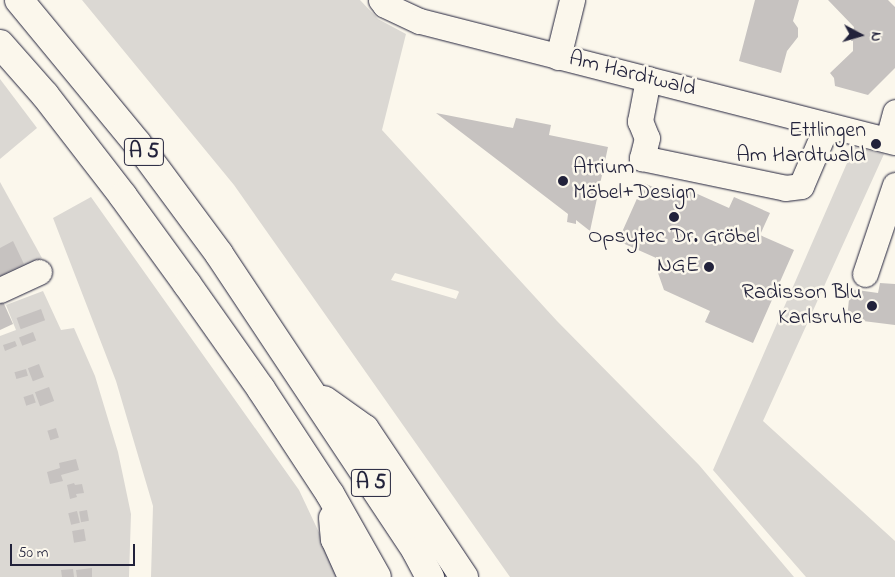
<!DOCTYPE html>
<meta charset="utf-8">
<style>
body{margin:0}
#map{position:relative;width:895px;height:577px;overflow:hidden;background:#fbf7ec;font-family:"Indie Flower",sans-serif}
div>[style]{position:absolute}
.green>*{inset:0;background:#dbd8d3}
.building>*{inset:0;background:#c6c2c0;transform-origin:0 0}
.roads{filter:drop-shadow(0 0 1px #22223b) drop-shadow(0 0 1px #22223b)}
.minor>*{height:25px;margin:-12.5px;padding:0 12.5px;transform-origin:12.5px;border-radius:12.5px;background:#fbf7ec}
.highway>*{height:28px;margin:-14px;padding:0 14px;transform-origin:14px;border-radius:14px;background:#fbf7ec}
.dots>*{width:14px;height:14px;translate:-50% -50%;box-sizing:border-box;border:2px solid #fbf7ec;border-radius:50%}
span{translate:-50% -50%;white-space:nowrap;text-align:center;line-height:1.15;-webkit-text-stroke:5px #fbf7ec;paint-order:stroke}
.shield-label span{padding:1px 4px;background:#fbf7ec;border:1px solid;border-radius:4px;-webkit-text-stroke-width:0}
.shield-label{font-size:21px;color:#22223b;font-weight:700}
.street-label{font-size:22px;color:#22223b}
.poi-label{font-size:22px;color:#22223b}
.right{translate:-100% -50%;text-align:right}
.left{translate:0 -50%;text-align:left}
.north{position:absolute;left:835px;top:10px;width:50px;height:50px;-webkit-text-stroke:4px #fbf7ec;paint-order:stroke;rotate:96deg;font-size:14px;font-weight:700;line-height:20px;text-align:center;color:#22223b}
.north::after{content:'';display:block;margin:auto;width:18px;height:22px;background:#22223b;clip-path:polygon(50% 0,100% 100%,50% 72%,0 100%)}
.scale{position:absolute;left:10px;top:544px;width:125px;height:22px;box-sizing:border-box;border:2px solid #22223b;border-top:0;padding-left:6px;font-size:15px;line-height:18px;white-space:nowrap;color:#22223b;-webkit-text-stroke:4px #fbf7ec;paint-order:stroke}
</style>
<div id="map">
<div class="green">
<i style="clip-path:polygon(evenodd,82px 0,360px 0,378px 19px,406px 34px,382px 130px,557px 321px,699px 465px,794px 577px,510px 577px,234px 185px,82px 0,395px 273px,458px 291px,459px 292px,456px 299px,391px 280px,395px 273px)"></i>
<i style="clip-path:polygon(0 79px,37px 128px,0 159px)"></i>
<i style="clip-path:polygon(854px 147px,884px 154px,763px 421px,895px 541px,895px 577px,806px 577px,713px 470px)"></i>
<i style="clip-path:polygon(0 182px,42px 258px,0 279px)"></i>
<i style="clip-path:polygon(91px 197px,299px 490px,340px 577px,151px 577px,153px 506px,116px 381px,53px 218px)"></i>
<i style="clip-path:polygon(43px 291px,61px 330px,74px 328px,95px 376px,118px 452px,131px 514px,129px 577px,0 577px,0 336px,16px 330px,6px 305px)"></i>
</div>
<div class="building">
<i style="clip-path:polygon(755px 0,799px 0,793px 21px,798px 28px,798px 37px,787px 51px,781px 73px,739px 61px)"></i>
<i style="clip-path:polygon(828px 0,888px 0,895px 7px,895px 68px,868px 95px,835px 86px,834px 78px,830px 73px,853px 51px,853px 41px,851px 41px,854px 27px)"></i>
<i style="clip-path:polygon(436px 113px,513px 128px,516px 118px,551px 125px,549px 135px,608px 147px,590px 231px,576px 220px,576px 224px,567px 222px,568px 214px)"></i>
<i style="clip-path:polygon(644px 183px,679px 199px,684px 188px,729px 208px,734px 197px,770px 213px,760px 235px,794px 250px,753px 343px,705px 322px,710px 311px,664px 290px,658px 273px,663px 261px,618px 241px)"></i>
<i style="clip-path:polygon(13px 241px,24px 264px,0 276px,0 248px)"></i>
<i style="clip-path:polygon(880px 283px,895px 284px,895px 325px,847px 319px,850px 289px,878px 293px)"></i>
<i style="clip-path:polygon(0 295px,13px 324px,0 330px)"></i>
<i style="left:41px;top:309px;width:12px;height:26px;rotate:70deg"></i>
<i style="left:33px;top:332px;width:9px;height:15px;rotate:69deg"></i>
<i style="clip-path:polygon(15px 341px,17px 346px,5px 351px,3px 345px)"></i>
<i style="left:39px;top:364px;width:14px;height:12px;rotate:69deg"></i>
<i style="left:26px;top:369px;width:7px;height:12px;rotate:74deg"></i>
<i style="left:49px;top:387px;width:15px;height:15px;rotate:70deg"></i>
<i style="left:33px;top:394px;width:9px;height:10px;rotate:72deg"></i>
<i style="left:56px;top:428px;width:10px;height:9px;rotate:73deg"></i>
<i style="clip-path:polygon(76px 459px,79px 470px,61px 475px,63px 481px,50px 484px,47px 472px,60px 468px,59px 463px)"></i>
<i style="clip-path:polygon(74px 483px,75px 485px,82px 484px,84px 493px,76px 494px,77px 497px,70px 499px,67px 485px)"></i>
<i style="left:87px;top:510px;width:11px;height:8px;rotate:80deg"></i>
<i style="left:77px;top:511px;width:12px;height:9px;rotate:76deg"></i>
<i style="left:84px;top:529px;width:12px;height:12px;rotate:81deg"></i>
<i style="clip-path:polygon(92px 568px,92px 577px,77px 577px,76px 570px)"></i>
<i style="clip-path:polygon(73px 569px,74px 577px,62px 577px,61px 570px)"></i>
</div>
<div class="roads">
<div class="minor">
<i style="left:381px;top:0;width:6px;rotate:51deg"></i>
<i style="left:385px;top:5px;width:38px;rotate:25deg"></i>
<i style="left:420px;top:21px;width:490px;rotate:14.3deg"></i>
<i style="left:558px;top:57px;width:59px;rotate:-76.2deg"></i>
<i style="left:648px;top:79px;width:43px;rotate:100.8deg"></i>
<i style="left:640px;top:121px;width:18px;rotate:68deg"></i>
<i style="left:647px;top:138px;width:21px;rotate:104deg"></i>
<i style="left:642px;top:158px;width:146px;rotate:11.8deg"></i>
<i style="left:785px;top:188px;width:16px;rotate:-7deg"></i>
<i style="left:801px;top:186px;width:66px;rotate:-66.9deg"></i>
<i style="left:888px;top:139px;width:28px;rotate:-75deg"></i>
<i style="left:865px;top:274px;width:94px;rotate:-71.4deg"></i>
<i style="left:0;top:290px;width:43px;rotate:-24.8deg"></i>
</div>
<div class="highway">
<i style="left:19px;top:0;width:185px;rotate:50.5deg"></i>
<i style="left:137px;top:143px;width:138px;rotate:53.5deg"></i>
<i style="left:219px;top:254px;width:356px;rotate:56.4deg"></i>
<i style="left:416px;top:551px;width:30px;rotate:62deg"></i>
<i style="left:0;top:44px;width:68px;rotate:48.6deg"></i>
<i style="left:45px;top:95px;width:128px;rotate:52.3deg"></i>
<i style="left:123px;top:196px;width:109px;rotate:54deg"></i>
<i style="left:187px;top:284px;width:128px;rotate:54.8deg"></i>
<i style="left:261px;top:389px;width:126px;rotate:56.7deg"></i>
<i style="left:330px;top:494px;width:95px;rotate:60.5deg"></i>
<i style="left:324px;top:400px;width:50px;rotate:35.3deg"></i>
<i style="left:365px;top:429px;width:178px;rotate:56.2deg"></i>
<i style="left:333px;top:518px;width:21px;rotate:85deg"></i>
<i style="left:335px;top:539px;width:42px;rotate:65.9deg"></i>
</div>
</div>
<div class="dots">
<i style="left:876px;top:144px;background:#22223b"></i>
<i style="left:563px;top:181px;background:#22223b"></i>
<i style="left:674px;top:217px;background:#22223b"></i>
<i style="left:709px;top:267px;background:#22223b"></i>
<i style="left:872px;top:306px;background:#22223b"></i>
</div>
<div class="shield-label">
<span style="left:144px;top:152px">A 5</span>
<span style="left:371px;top:483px">A 5</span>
</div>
<div class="street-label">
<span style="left:632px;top:75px;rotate:14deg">Am Hardtwald</span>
</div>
<div class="poi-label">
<span class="right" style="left:866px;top:144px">Ettlingen<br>Am Hardtwald</span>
<span class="left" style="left:573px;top:181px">Atrium<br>Möbel+Design</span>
<span style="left:674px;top:238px">Opsytec Dr. Gröbel</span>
<span class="right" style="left:699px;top:267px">NGE</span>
<span class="right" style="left:862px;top:306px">Radisson Blu<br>Karlsruhe</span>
</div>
<div class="north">N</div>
<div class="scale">50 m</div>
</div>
